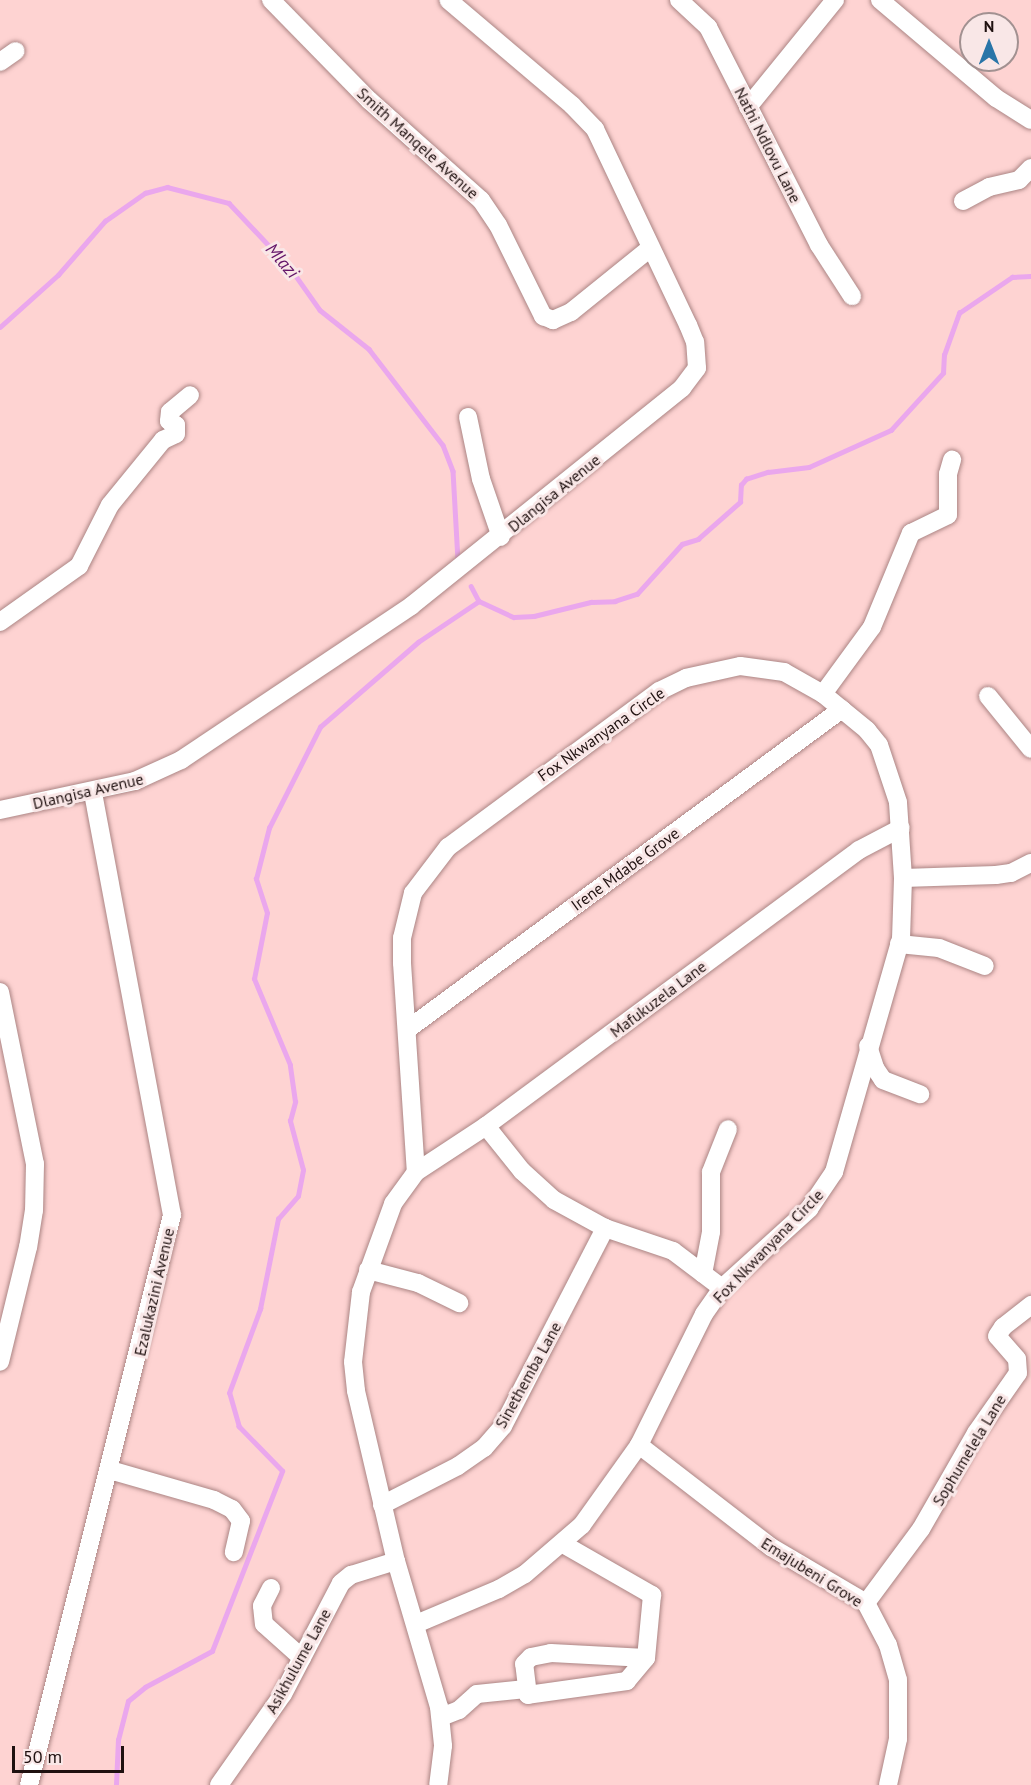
<!DOCTYPE html>
<style>
body{margin:0}
#map{position:relative;width:1031px;height:1785px;overflow:hidden;background:#fed3d2;font-family:"PT Sans",sans-serif}
div>[style]{position:absolute}
.stream>*{height:4.5px;margin:-2.25px;padding:0 2.25px;transform-origin:2.25px;border-radius:2.25px;background:#eaa7ed}
.roads{filter:drop-shadow(0 0 2px #ab8584) drop-shadow(0 0 2px #ab8584)}
.minor>*{height:18px;margin:-9px;padding:0 9px;transform-origin:9px;border-radius:9px;background:#fff}
span{translate:-50% -50%;white-space:nowrap;text-align:center;line-height:1.15;-webkit-text-stroke:6px #f9e7e7;paint-order:stroke}
.street-label{font-size:16px;color:#1f1110}
.water-label{font-size:18px;color:#621368;font-style:italic}
.north{position:absolute;left:959px;top:12px;width:60px;height:60px;box-sizing:border-box;background:#f9e7e7;border:2px solid #a29191;border-radius:50%;rotate:0deg;font-size:16px;font-weight:700;line-height:24px;text-align:center;color:#1f1110}
.north::after{content:'';display:block;margin:auto;width:21px;height:27px;background:#2975a8;clip-path:polygon(50% 0,100% 100%,50% 72%,0 100%)}
.scale{position:absolute;left:12px;top:1746px;width:112px;height:27px;box-sizing:border-box;border:3px solid #1f1110;border-top:0;padding-left:8px;font-size:18px;line-height:21px;white-space:nowrap;color:#1f1110;-webkit-text-stroke:4px #f9e7e7;paint-order:stroke}
</style>
<div id="map">
<div class="stream">
<i style="left:0;top:327px;width:78px;rotate:-41.9deg"></i>
<i style="left:58px;top:275px;width:72px;rotate:-49deg"></i>
<i style="left:105px;top:221px;width:49px;rotate:-35deg"></i>
<i style="left:145px;top:193px;width:23px;rotate:-15deg"></i>
<i style="left:167px;top:187px;width:64px;rotate:14.5deg"></i>
<i style="left:229px;top:203px;width:91px;rotate:46.8deg"></i>
<i style="left:291px;top:269px;width:50px;rotate:54.7deg"></i>
<i style="left:320px;top:310px;width:63px;rotate:38.5deg"></i>
<i style="left:369px;top:349px;width:121px;rotate:52.4deg"></i>
<i style="left:443px;top:445px;width:28px;rotate:69deg"></i>
<i style="left:453px;top:471px;width:90px;rotate:86.8deg"></i>
<i style="left:471px;top:586px;width:17px;rotate:62deg"></i>
<i style="left:479px;top:601px;width:38px;rotate:25deg"></i>
<i style="left:514px;top:617px;width:20px;rotate:-3deg"></i>
<i style="left:534px;top:616px;width:59px;rotate:-13.8deg"></i>
<i style="left:591px;top:602px;width:24px;rotate:-2deg"></i>
<i style="left:615px;top:601px;width:23px;rotate:-18deg"></i>
<i style="left:637px;top:594px;width:67px;rotate:-48deg"></i>
<i style="left:682px;top:544px;width:17px;rotate:-17deg"></i>
<i style="left:698px;top:539px;width:56px;rotate:-41.4deg"></i>
<i style="left:740px;top:502px;width:17px;rotate:-87deg"></i>
<i style="left:741px;top:485px;width:8px;rotate:-50deg"></i>
<i style="left:746px;top:479px;width:23px;rotate:-18deg"></i>
<i style="left:768px;top:472px;width:41px;rotate:-7deg"></i>
<i style="left:809px;top:467px;width:90px;rotate:-24.3deg"></i>
<i style="left:891px;top:430px;width:77px;rotate:-47.6deg"></i>
<i style="left:943px;top:373px;width:18px;rotate:-87deg"></i>
<i style="left:944px;top:355px;width:45px;rotate:-70.3deg"></i>
<i style="left:959px;top:313px;width:64px;rotate:-34.2deg"></i>
<i style="left:1012px;top:277px;width:19px;rotate:-3deg"></i>
<i style="left:116px;top:1785px;width:45px;rotate:-87.5deg"></i>
<i style="left:118px;top:1740px;width:40px;rotate:-75.6deg"></i>
<i style="left:128px;top:1701px;width:22px;rotate:-39deg"></i>
<i style="left:145px;top:1687px;width:76px;rotate:-28.2deg"></i>
<i style="left:212px;top:1651px;width:193px;rotate:-68.7deg"></i>
<i style="left:282px;top:1471px;width:62px;rotate:-134.3deg"></i>
<i style="left:239px;top:1427px;width:35px;rotate:-106deg"></i>
<i style="left:229px;top:1393px;width:90px;rotate:-69.7deg"></i>
<i style="left:260px;top:1309px;width:92px;rotate:-78.7deg"></i>
<i style="left:278px;top:1219px;width:30px;rotate:-49deg"></i>
<i style="left:298px;top:1196px;width:26px;rotate:-79deg"></i>
<i style="left:303px;top:1170px;width:51px;rotate:-104.9deg"></i>
<i style="left:290px;top:1121px;width:20px;rotate:-75deg"></i>
<i style="left:295px;top:1102px;width:37px;rotate:-98deg"></i>
<i style="left:290px;top:1065px;width:93px;rotate:-112.7deg"></i>
<i style="left:254px;top:979px;width:67px;rotate:-78.9deg"></i>
<i style="left:267px;top:913px;width:36px;rotate:-108deg"></i>
<i style="left:256px;top:879px;width:53px;rotate:-75.7deg"></i>
<i style="left:269px;top:828px;width:113px;rotate:-63.2deg"></i>
<i style="left:320px;top:727px;width:130px;rotate:-40.9deg"></i>
<i style="left:418px;top:642px;width:73px;rotate:-33.9deg"></i>
</div>
<div class="roads">
<div class="minor">
<i style="left:271px;top:0;width:140px;rotate:45.6deg"></i>
<i style="left:369px;top:100px;width:150px;rotate:41.8deg"></i>
<i style="left:481px;top:200px;width:30px;rotate:56deg"></i>
<i style="left:498px;top:225px;width:102px;rotate:63.7deg"></i>
<i style="left:543px;top:316px;width:11px;rotate:22deg"></i>
<i style="left:553px;top:320px;width:20px;rotate:-24deg"></i>
<i style="left:571px;top:312px;width:100px;rotate:-38.9deg"></i>
<i style="left:679px;top:0;width:40px;rotate:43deg"></i>
<i style="left:708px;top:27px;width:245px;rotate:63deg"></i>
<i style="left:819px;top:245px;width:61px;rotate:57.1deg"></i>
<i style="left:880px;top:0;width:152px;rotate:40.2deg"></i>
<i style="left:996px;top:98px;width:41px;rotate:32.2deg"></i>
<i style="left:0;top:62px;width:19px;rotate:-35deg"></i>
<i style="left:748px;top:107px;width:138px;rotate:-50.9deg"></i>
<i style="left:963px;top:201px;width:30px;rotate:-28deg"></i>
<i style="left:989px;top:187px;width:31px;rotate:-13deg"></i>
<i style="left:1019px;top:180px;width:17px;rotate:-45deg"></i>
<i style="left:468px;top:417px;width:63px;rotate:78.2deg"></i>
<i style="left:481px;top:479px;width:61px;rotate:71deg"></i>
<i style="left:0;top:622px;width:97px;rotate:-35.3deg"></i>
<i style="left:79px;top:566px;width:68px;rotate:-63.1deg"></i>
<i style="left:110px;top:505px;width:84px;rotate:-50.8deg"></i>
<i style="left:163px;top:440px;width:14px;rotate:-25deg"></i>
<i style="left:176px;top:434px;width:9px;rotate:-90deg"></i>
<i style="left:176px;top:425px;width:8px;rotate:-150deg"></i>
<i style="left:169px;top:421px;width:9px;rotate:-84deg"></i>
<i style="left:170px;top:412px;width:26px;rotate:-40deg"></i>
<i style="left:823px;top:694px;width:83px;rotate:-53.8deg"></i>
<i style="left:872px;top:627px;width:102px;rotate:-67.5deg"></i>
<i style="left:911px;top:533px;width:41px;rotate:-25.9deg"></i>
<i style="left:948px;top:515px;width:41px;rotate:-90deg"></i>
<i style="left:948px;top:474px;width:15px;rotate:-74deg"></i>
<i style="left:988px;top:696px;width:68px;rotate:50.9deg"></i>
<i style="left:0;top:810px;width:138px;rotate:-12.1deg"></i>
<i style="left:135px;top:781px;width:51px;rotate:-24.5deg"></i>
<i style="left:181px;top:760px;width:277px;rotate:-33.8deg"></i>
<i style="left:411px;top:606px;width:348px;rotate:-38.8deg"></i>
<i style="left:682px;top:388px;width:25px;rotate:-53deg"></i>
<i style="left:697px;top:368px;width:26px;rotate:-94deg"></i>
<i style="left:695px;top:342px;width:18px;rotate:-112deg"></i>
<i style="left:688px;top:325px;width:217px;rotate:-115.4deg"></i>
<i style="left:595px;top:129px;width:33px;rotate:-134deg"></i>
<i style="left:572px;top:105px;width:162px;rotate:-139.7deg"></i>
<i style="left:903px;top:878px;width:93px;rotate:-1.8deg"></i>
<i style="left:996px;top:875px;width:15px;rotate:-8deg"></i>
<i style="left:1011px;top:873px;width:22px;rotate:-27deg"></i>
<i style="left:899px;top:944px;width:40px;rotate:5.7deg"></i>
<i style="left:939px;top:948px;width:49px;rotate:21.4deg"></i>
<i style="left:0;top:992px;width:176px;rotate:78.5deg"></i>
<i style="left:35px;top:1164px;width:46px;rotate:91.2deg"></i>
<i style="left:34px;top:1210px;width:37px;rotate:99deg"></i>
<i style="left:28px;top:1247px;width:118px;rotate:103.7deg"></i>
<i style="left:408px;top:1029px;width:539px;rotate:-36.4deg"></i>
<i style="left:868px;top:1046px;width:23px;rotate:72deg"></i>
<i style="left:875px;top:1068px;width:14px;rotate:56deg"></i>
<i style="left:883px;top:1080px;width:40px;rotate:21deg"></i>
<i style="left:486px;top:1126px;width:58px;rotate:51.3deg"></i>
<i style="left:522px;top:1171px;width:43px;rotate:42.2deg"></i>
<i style="left:554px;top:1200px;width:58px;rotate:28.8deg"></i>
<i style="left:605px;top:1228px;width:72px;rotate:18.7deg"></i>
<i style="left:673px;top:1251px;width:61px;rotate:37.1deg"></i>
<i style="left:416px;top:1172px;width:84px;rotate:-33.3deg"></i>
<i style="left:486px;top:1126px;width:464px;rotate:-36.5deg"></i>
<i style="left:859px;top:850px;width:47px;rotate:-27.6deg"></i>
<i style="left:368px;top:1270px;width:52px;rotate:14.6deg"></i>
<i style="left:418px;top:1283px;width:46px;rotate:26deg"></i>
<i style="left:703px;top:1274px;width:43px;rotate:-79.2deg"></i>
<i style="left:711px;top:1232px;width:60px;rotate:-90deg"></i>
<i style="left:711px;top:1172px;width:46px;rotate:-68.4deg"></i>
<i style="left:639px;top:1445px;width:167px;rotate:37.7deg"></i>
<i style="left:771px;top:1547px;width:110px;rotate:30.5deg"></i>
<i style="left:866px;top:1603px;width:47px;rotate:62.4deg"></i>
<i style="left:888px;top:1645px;width:36px;rotate:74deg"></i>
<i style="left:898px;top:1680px;width:59px;rotate:90deg"></i>
<i style="left:898px;top:1739px;width:47px;rotate:102.3deg"></i>
<i style="left:110px;top:1470px;width:108px;rotate:16.1deg"></i>
<i style="left:214px;top:1500px;width:20px;rotate:27deg"></i>
<i style="left:232px;top:1509px;width:15px;rotate:53deg"></i>
<i style="left:241px;top:1521px;width:32px;rotate:103deg"></i>
<i style="left:382px;top:1505px;width:85px;rotate:-27.2deg"></i>
<i style="left:458px;top:1466px;width:32px;rotate:-35deg"></i>
<i style="left:484px;top:1448px;width:29px;rotate:-49deg"></i>
<i style="left:503px;top:1426px;width:223px;rotate:-62.7deg"></i>
<i style="left:563px;top:1544px;width:103px;rotate:29.8deg"></i>
<i style="left:652px;top:1595px;width:63px;rotate:95.4deg"></i>
<i style="left:646px;top:1658px;width:30px;rotate:130deg"></i>
<i style="left:627px;top:1681px;width:100px;rotate:172deg"></i>
<i style="left:528px;top:1695px;width:31px;rotate:-97deg"></i>
<i style="left:524px;top:1664px;width:10px;rotate:-45deg"></i>
<i style="left:531px;top:1657px;width:20px;rotate:-11deg"></i>
<i style="left:551px;top:1653px;width:95px;rotate:3deg"></i>
<i style="left:271px;top:1588px;width:20px;rotate:117deg"></i>
<i style="left:262px;top:1606px;width:18px;rotate:84deg"></i>
<i style="left:264px;top:1624px;width:51px;rotate:41.8deg"></i>
<i style="left:866px;top:1603px;width:92px;rotate:-53.4deg"></i>
<i style="left:921px;top:1529px;width:111px;rotate:-60.2deg"></i>
<i style="left:976px;top:1433px;width:73px;rotate:-55deg"></i>
<i style="left:1018px;top:1373px;width:14px;rotate:-94deg"></i>
<i style="left:1017px;top:1359px;width:30px;rotate:-131deg"></i>
<i style="left:997px;top:1336px;width:11px;rotate:-56deg"></i>
<i style="left:1003px;top:1327px;width:36px;rotate:-38deg"></i>
<i style="left:416px;top:1624px;width:90px;rotate:-22.9deg"></i>
<i style="left:499px;top:1589px;width:30px;rotate:-30deg"></i>
<i style="left:525px;top:1574px;width:75px;rotate:-40.7deg"></i>
<i style="left:582px;top:1525px;width:98px;rotate:-54.5deg"></i>
<i style="left:639px;top:1445px;width:146px;rotate:-63.6deg"></i>
<i style="left:704px;top:1314px;width:32px;rotate:-55deg"></i>
<i style="left:722px;top:1288px;width:118px;rotate:-42.2deg"></i>
<i style="left:809px;top:1209px;width:45px;rotate:-56deg"></i>
<i style="left:834px;top:1172px;width:242px;rotate:-74deg"></i>
<i style="left:901px;top:939px;width:61px;rotate:-88.1deg"></i>
<i style="left:903px;top:878px;width:76px;rotate:-93.8deg"></i>
<i style="left:898px;top:802px;width:60px;rotate:-108.4deg"></i>
<i style="left:879px;top:745px;width:19px;rotate:-129deg"></i>
<i style="left:867px;top:730px;width:57px;rotate:-140.7deg"></i>
<i style="left:823px;top:694px;width:45px;rotate:-150.6deg"></i>
<i style="left:784px;top:672px;width:44px;rotate:-172.2deg"></i>
<i style="left:740px;top:666px;width:55px;rotate:167.5deg"></i>
<i style="left:686px;top:678px;width:30px;rotate:154deg"></i>
<i style="left:659px;top:691px;width:262px;rotate:143.5deg"></i>
<i style="left:448px;top:847px;width:58px;rotate:127.3deg"></i>
<i style="left:413px;top:893px;width:46px;rotate:103.7deg"></i>
<i style="left:402px;top:938px;width:25px;rotate:90deg"></i>
<i style="left:402px;top:963px;width:209px;rotate:86.2deg"></i>
<i style="left:416px;top:1172px;width:39px;rotate:126deg"></i>
<i style="left:393px;top:1204px;width:94px;rotate:110deg"></i>
<i style="left:361px;top:1292px;width:70px;rotate:96.5deg"></i>
<i style="left:353px;top:1362px;width:29px;rotate:84deg"></i>
<i style="left:356px;top:1391px;width:175px;rotate:76.8deg"></i>
<i style="left:396px;top:1561px;width:152px;rotate:73.6deg"></i>
<i style="left:439px;top:1707px;width:39px;rotate:84deg"></i>
<i style="left:443px;top:1746px;width:39px;rotate:97deg"></i>
<i style="left:441px;top:1717px;width:19px;rotate:-21deg"></i>
<i style="left:459px;top:1710px;width:24px;rotate:-42deg"></i>
<i style="left:477px;top:1694px;width:49px;rotate:-5.8deg"></i>
<i style="left:29px;top:1785px;width:588px;rotate:-75.92deg"></i>
<i style="left:172px;top:1215px;width:430px;rotate:-100.6deg"></i>
<i style="left:219px;top:1785px;width:111px;rotate:-54.9deg"></i>
<i style="left:283px;top:1694px;width:125px;rotate:-62.4deg"></i>
<i style="left:341px;top:1583px;width:13px;rotate:-39deg"></i>
<i style="left:351px;top:1575px;width:47px;rotate:-17.3deg"></i>
</div>
</div>
<div class="street-label">
<span style="left:418px;top:143px;rotate:42deg">Smith Manqele Avenue</span>
<span style="left:768px;top:145px;rotate:63deg">Nathi Ndlovu Lane</span>
<span style="left:554px;top:493px;rotate:-39deg">Dlangisa Avenue</span>
<span style="left:601px;top:734px;rotate:-35deg">Fox Nkwanyana Circle</span>
<span style="left:88px;top:791px;rotate:-13deg">Dlangisa Avenue</span>
<span style="left:625px;top:869px;rotate:-36deg">Irene Mdabe Grove</span>
<span style="left:658px;top:999px;rotate:-37deg">Mafukuzela Lane</span>
<span style="left:768px;top:1246px;rotate:-46deg">Fox Nkwanyana Circle</span>
<span style="left:154px;top:1292px;rotate:-77deg">Ezalukazini Avenue</span>
<span style="left:528px;top:1375px;rotate:-61deg">Sinethemba Lane</span>
<span style="left:969px;top:1450px;rotate:-59deg">Sophumelela Lane</span>
<span style="left:812px;top:1572px;rotate:32deg">Emajubeni Grove</span>
<span style="left:298px;top:1661px;rotate:-61deg">Asikhulume Lane</span>
</div>
<div class="water-label">
<span style="left:282px;top:261px;rotate:49deg">Mlazi</span>
</div>
<div class="north">N</div>
<div class="scale">50 m</div>
</div>
